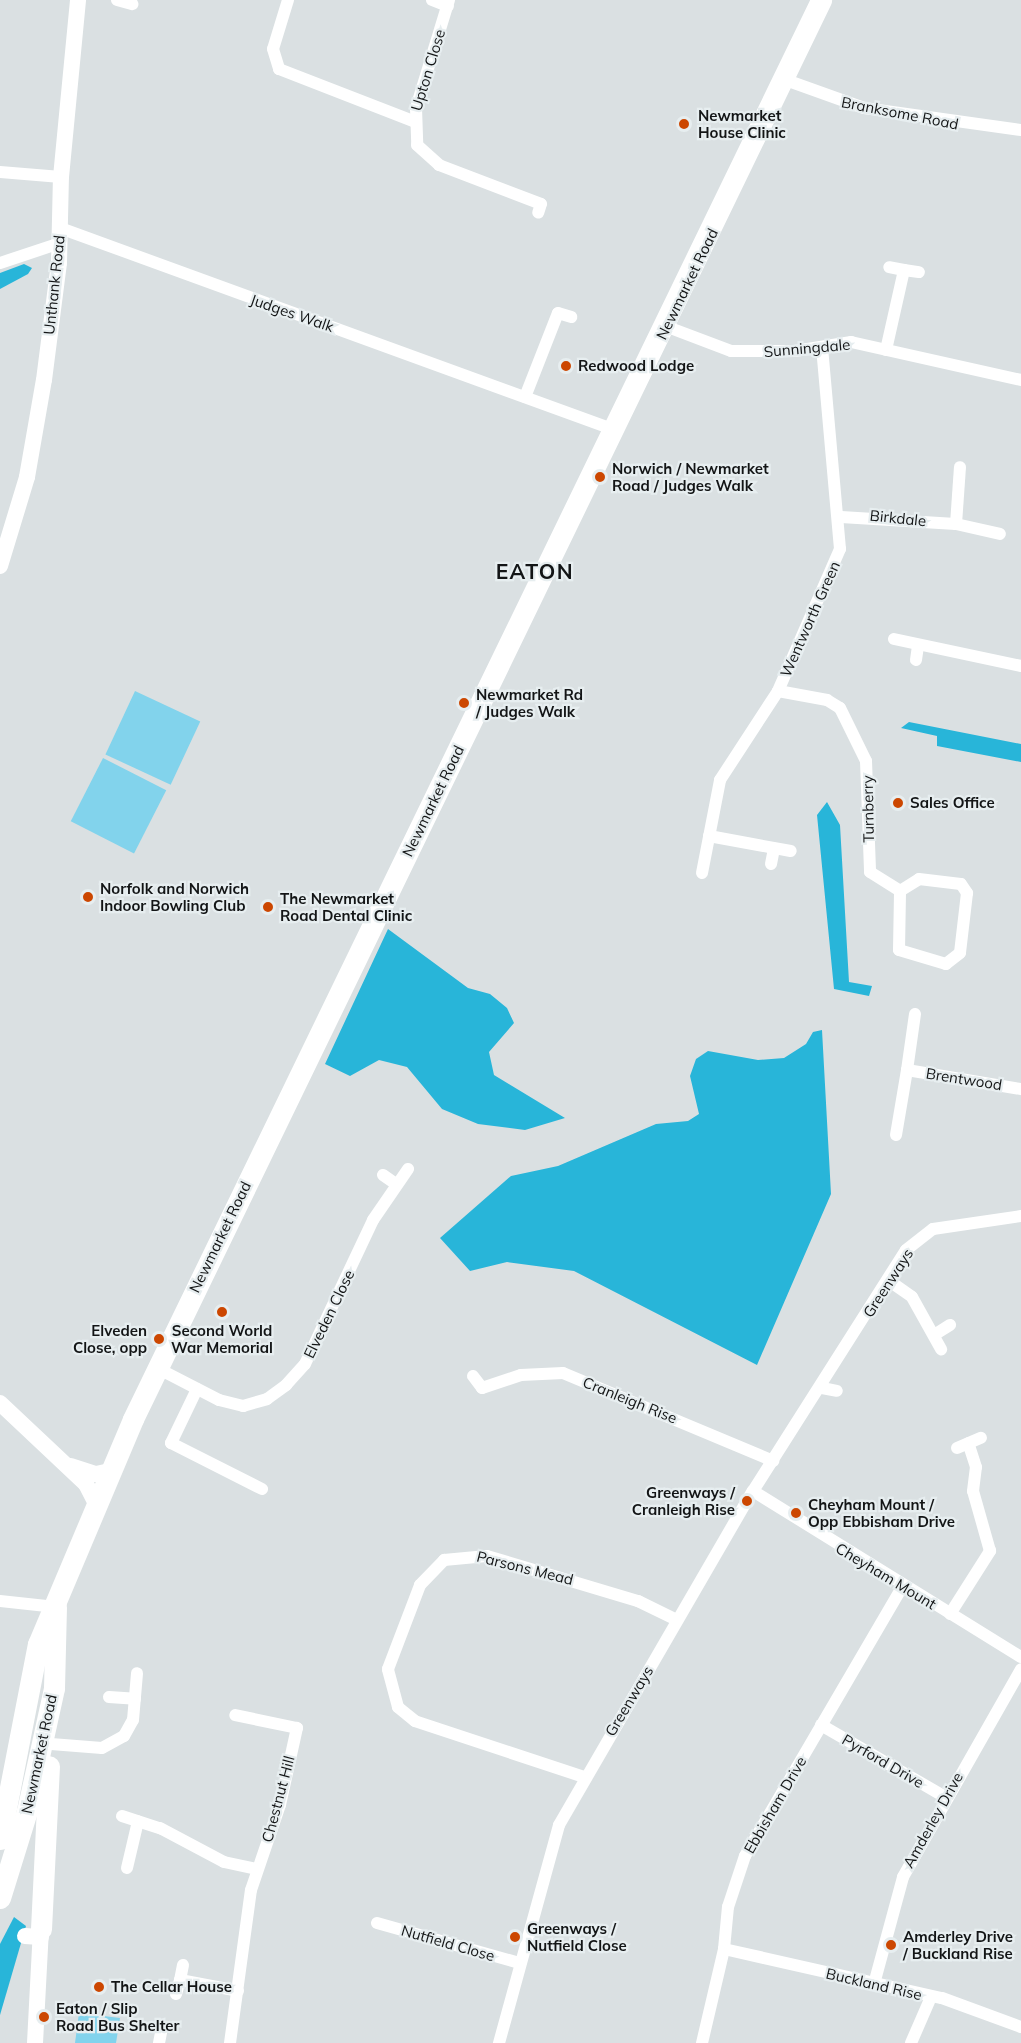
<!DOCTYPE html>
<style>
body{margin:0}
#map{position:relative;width:1021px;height:2043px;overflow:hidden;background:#dae0e2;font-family:Mulish,sans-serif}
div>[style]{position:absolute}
.green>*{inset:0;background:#82d3ec;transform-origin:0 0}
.forest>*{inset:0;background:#28b5d9}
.street>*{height:12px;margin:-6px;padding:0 6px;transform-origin:6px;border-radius:6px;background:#fff}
.secondary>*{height:16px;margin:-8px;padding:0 8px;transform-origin:8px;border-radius:8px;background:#fff}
.highway>*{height:21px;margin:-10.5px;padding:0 10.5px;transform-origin:10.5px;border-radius:10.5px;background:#fff}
.dots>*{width:16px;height:16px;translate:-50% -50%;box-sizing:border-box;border:3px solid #e7eef0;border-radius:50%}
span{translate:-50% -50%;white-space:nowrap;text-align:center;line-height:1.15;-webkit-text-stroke:4.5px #e7eef0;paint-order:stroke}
.street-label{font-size:15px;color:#131516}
.poi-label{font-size:15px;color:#131516;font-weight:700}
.left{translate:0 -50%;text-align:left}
.right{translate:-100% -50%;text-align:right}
.district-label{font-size:21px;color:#131516;font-weight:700;letter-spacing:1.5px}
</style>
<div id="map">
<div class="green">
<i style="left:135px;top:691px;width:72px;height:70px;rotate:25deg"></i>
<i style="left:103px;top:758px;width:71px;height:71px;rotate:27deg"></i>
<i style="clip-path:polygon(79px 2013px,120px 2018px,116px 2043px,75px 2043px)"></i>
</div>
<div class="forest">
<i style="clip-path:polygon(24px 264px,32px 268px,28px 274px,0 289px,0 273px)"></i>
<i style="clip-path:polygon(909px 722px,1021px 744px,1021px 762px,937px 746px,937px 736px,901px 728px)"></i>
<i style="clip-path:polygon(827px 802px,840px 825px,849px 982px,872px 986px,869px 996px,834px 989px,817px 815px)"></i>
<i style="clip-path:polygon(388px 929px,468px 988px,490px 994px,507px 1008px,514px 1023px,489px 1052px,494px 1075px,565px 1118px,525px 1130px,478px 1124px,442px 1109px,407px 1067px,379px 1060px,350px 1076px,325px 1064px)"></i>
<i style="clip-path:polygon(822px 1030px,831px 1194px,757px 1365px,574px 1271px,507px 1262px,470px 1271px,440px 1238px,511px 1176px,558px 1166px,656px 1124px,688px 1121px,699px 1114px,690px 1076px,696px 1059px,708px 1051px,758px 1060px,784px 1058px,806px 1044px,813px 1032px)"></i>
<i style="clip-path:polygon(14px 1917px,26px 1926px,0 2015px,0 1944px)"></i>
</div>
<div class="street">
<i style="left:117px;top:0;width:16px;rotate:15deg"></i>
<i style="left:288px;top:0;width:51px;rotate:107deg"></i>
<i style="left:273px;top:49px;width:21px;rotate:73deg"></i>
<i style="left:279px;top:69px;width:144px;rotate:21.2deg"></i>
<i style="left:432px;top:0;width:17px;rotate:21deg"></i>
<i style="left:449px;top:0;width:113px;rotate:107deg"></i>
<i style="left:416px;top:108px;width:37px;rotate:88deg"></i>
<i style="left:417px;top:145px;width:30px;rotate:42deg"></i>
<i style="left:439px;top:165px;width:109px;rotate:20.9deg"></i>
<i style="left:541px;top:204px;width:9px;rotate:108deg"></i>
<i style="left:783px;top:79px;width:86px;rotate:19.7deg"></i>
<i style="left:864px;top:108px;width:159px;rotate:8deg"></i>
<i style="left:0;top:172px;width:61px;rotate:4.7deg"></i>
<i style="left:60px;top:228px;width:591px;rotate:20deg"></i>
<i style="left:0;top:263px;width:63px;rotate:-18.4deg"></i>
<i style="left:904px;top:270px;width:15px;rotate:8deg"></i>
<i style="left:665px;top:326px;width:71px;rotate:20.7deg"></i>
<i style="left:731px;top:351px;width:64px"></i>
<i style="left:795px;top:351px;width:57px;rotate:-9.1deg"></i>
<i style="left:851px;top:342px;width:174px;rotate:12.6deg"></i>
<i style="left:886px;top:350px;width:82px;rotate:-77.3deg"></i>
<i style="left:904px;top:270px;width:15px;rotate:-169deg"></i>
<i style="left:525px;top:397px;width:90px;rotate:-68.6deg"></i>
<i style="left:558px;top:313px;width:14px;rotate:17deg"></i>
<i style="left:841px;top:517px;width:115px;rotate:3.5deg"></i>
<i style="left:956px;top:524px;width:45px;rotate:12.8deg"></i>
<i style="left:956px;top:524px;width:57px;rotate:-86deg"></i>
<i style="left:894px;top:639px;width:130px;rotate:12deg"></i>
<i style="left:916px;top:660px;width:15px;rotate:-82deg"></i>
<i style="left:778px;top:691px;width:50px;rotate:10.4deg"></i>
<i style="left:827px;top:700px;width:15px;rotate:32deg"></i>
<i style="left:840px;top:708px;width:59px;rotate:63.9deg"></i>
<i style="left:866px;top:761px;width:111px;rotate:87.9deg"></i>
<i style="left:870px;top:872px;width:36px;rotate:32deg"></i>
<i style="left:709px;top:836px;width:83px;rotate:10.4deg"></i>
<i style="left:771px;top:864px;width:16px;rotate:-79deg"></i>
<i style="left:702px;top:873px;width:95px;rotate:-79deg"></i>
<i style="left:720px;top:780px;width:106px;rotate:-56.9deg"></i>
<i style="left:778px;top:691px;width:155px;rotate:-66.4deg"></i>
<i style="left:840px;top:549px;width:202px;rotate:-95.1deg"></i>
<i style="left:919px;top:879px;width:42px;rotate:6.8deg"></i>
<i style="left:961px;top:884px;width:11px;rotate:56deg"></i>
<i style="left:967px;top:893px;width:60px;rotate:96.7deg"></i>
<i style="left:960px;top:953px;width:18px;rotate:142deg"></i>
<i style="left:946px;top:964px;width:49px;rotate:-163.4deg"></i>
<i style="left:899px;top:950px;width:59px;rotate:-89deg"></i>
<i style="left:900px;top:891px;width:22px;rotate:-32deg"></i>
<i style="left:915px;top:1014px;width:57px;rotate:98.1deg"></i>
<i style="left:907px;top:1070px;width:116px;rotate:9.5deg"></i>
<i style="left:896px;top:1135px;width:66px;rotate:-80.4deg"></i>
<i style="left:383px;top:1175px;width:16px;rotate:35deg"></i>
<i style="left:888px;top:1280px;width:29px;rotate:35deg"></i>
<i style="left:912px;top:1297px;width:60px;rotate:60.9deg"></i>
<i style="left:934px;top:1335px;width:19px;rotate:-32deg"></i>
<i style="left:157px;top:1368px;width:70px;rotate:27.3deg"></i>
<i style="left:219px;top:1400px;width:25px;rotate:14deg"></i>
<i style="left:243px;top:1406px;width:25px;rotate:-16deg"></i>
<i style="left:267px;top:1399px;width:24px;rotate:-36deg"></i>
<i style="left:286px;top:1385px;width:28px;rotate:-48deg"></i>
<i style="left:305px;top:1364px;width:159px;rotate:-64.7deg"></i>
<i style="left:373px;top:1220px;width:62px;rotate:-55.5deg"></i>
<i style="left:473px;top:1376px;width:15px;rotate:53deg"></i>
<i style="left:482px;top:1388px;width:41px;rotate:-18.4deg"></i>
<i style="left:521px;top:1375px;width:42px;rotate:-2.7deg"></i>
<i style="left:563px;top:1373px;width:228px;rotate:22.7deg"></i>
<i style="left:822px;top:1388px;width:15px;rotate:11deg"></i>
<i style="left:197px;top:1389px;width:60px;rotate:115.7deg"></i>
<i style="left:171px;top:1443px;width:102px;rotate:26.8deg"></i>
<i style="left:957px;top:1448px;width:26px;rotate:-23deg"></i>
<i style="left:753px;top:1491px;width:315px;rotate:31.8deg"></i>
<i style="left:0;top:1601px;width:56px;rotate:6.1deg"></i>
<i style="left:950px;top:1614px;width:75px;rotate:-57.6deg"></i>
<i style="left:990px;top:1551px;width:62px;rotate:-105.8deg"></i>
<i style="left:973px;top:1491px;width:24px;rotate:-83deg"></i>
<i style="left:976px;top:1467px;width:25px;rotate:-108deg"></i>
<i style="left:109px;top:1697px;width:26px;rotate:4deg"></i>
<i style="left:821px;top:1725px;width:143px;rotate:30.1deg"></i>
<i style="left:51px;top:1744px;width:51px;rotate:4.5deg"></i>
<i style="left:102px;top:1748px;width:25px;rotate:-29deg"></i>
<i style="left:124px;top:1736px;width:18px;rotate:-61deg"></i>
<i style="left:133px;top:1720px;width:47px;rotate:-85.1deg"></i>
<i style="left:584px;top:1777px;width:178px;rotate:-161.7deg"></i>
<i style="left:415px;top:1721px;width:22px;rotate:-141deg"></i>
<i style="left:398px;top:1707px;width:39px;rotate:-105deg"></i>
<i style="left:388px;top:1669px;width:90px;rotate:-69.1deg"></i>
<i style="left:420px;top:1585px;width:35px;rotate:-46deg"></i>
<i style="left:444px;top:1560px;width:43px;rotate:-5.3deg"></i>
<i style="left:487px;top:1556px;width:158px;rotate:16.6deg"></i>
<i style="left:638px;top:1601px;width:43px;rotate:26deg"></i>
<i style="left:122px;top:1816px;width:40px;rotate:18deg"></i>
<i style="left:160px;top:1828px;width:72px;rotate:28deg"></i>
<i style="left:224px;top:1862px;width:33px;rotate:12deg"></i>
<i style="left:127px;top:1868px;width:48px;rotate:-76.8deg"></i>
<i style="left:377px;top:1923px;width:148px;rotate:15.7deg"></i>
<i style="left:724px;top:1949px;width:223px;rotate:12.7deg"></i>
<i style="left:942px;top:1998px;width:84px;rotate:20.2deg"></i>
<i style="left:183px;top:1965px;width:15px;rotate:101deg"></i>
<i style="left:180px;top:1980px;width:59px;rotate:10.7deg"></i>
<i style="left:874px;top:1984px;width:111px;rotate:-74.8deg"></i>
<i style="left:903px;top:1877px;width:239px;rotate:-60.4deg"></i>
<i style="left:176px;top:1994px;width:15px;rotate:-74deg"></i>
<i style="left:159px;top:2043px;width:16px;rotate:-79deg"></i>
<i style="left:230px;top:2043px;width:154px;rotate:-82.2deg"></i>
<i style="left:251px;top:1890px;width:90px;rotate:-71.2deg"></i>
<i style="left:280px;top:1805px;width:79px;rotate:-77.6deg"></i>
<i style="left:297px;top:1728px;width:63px;rotate:-168.2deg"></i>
<i style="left:499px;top:2043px;width:226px;rotate:-74.6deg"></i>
<i style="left:559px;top:1825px;width:386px;rotate:-59.9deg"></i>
<i style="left:753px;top:1491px;width:285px;rotate:-57.6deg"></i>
<i style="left:906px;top:1250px;width:34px;rotate:-38deg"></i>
<i style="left:933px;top:1229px;width:89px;rotate:-8.4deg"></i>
<i style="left:702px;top:2043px;width:97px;rotate:-76.8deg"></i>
<i style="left:724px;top:1949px;width:42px;rotate:-84.6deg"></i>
<i style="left:728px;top:1907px;width:54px;rotate:-71.6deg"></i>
<i style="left:745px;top:1856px;width:311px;rotate:-59.7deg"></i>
<i style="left:911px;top:2043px;width:50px;rotate:-66.5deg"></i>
</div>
<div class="secondary">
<i style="left:0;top:566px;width:93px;rotate:-73.1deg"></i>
<i style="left:27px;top:477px;width:98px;rotate:-80.1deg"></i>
<i style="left:44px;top:380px;width:118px;rotate:-82.7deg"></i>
<i style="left:59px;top:263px;width:86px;rotate:-88.7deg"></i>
<i style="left:61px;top:177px;width:178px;rotate:-84.5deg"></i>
<i style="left:0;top:1403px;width:118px;rotate:43.3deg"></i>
<i style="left:86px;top:1484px;width:22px;rotate:63deg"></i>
<i style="left:71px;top:1466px;width:26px;rotate:18deg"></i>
<i style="left:96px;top:1474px;width:14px;rotate:-12deg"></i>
<i style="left:25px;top:1936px;width:16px;rotate:4deg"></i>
<i style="left:35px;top:2043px;width:114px;rotate:-87deg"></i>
</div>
<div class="highway">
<i style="left:0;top:1839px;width:199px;rotate:-79deg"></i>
<i style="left:38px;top:1644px;width:244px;rotate:-67.1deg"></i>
<i style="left:133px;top:1419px;width:1577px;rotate:-64.13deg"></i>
<i style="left:0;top:1898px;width:91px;rotate:-72.8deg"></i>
<i style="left:27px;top:1811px;width:126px;rotate:-77.6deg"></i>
<i style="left:54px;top:1688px;width:81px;rotate:-88.6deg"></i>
<i style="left:41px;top:1929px;width:163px;rotate:-87.2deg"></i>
</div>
<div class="dots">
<i style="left:684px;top:124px;background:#cc4701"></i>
<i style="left:566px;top:366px;background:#cc4701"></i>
<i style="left:600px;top:477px;background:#cc4701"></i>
<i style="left:464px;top:703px;background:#cc4701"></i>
<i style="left:898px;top:803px;background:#cc4701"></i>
<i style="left:88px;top:897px;background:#cc4701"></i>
<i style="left:268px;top:907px;background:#cc4701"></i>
<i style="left:222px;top:1312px;background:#cc4701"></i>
<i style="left:159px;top:1339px;background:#cc4701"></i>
<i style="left:747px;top:1501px;background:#cc4701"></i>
<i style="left:796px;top:1513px;background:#cc4701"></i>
<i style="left:515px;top:1937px;background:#cc4701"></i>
<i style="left:891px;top:1945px;background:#cc4701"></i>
<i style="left:99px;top:1987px;background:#cc4701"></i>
<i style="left:44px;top:2017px;background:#cc4701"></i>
</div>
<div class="street-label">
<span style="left:428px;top:70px;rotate:-73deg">Upton Close</span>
<span style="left:900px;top:113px;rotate:11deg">Branksome Road</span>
<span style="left:687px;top:284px;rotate:-64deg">Newmarket Road</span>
<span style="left:54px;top:285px;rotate:-84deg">Unthank Road</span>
<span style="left:292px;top:313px;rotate:19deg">Judges Walk</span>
<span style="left:807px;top:348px;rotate:-5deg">Sunningdale</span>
<span style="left:898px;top:518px;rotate:6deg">Birkdale</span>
<span style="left:810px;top:619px;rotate:-66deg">Wentworth Green</span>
<span style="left:433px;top:801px;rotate:-64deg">Newmarket Road</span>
<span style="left:868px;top:809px;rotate:-91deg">Turnberry</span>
<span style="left:964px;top:1079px;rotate:9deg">Brentwood</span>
<span style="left:220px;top:1237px;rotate:-64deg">Newmarket Road</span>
<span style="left:888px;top:1283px;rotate:-57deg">Greenways</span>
<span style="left:329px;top:1314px;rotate:-64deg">Elveden Close</span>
<span style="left:630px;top:1400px;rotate:22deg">Cranleigh Rise</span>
<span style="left:525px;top:1568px;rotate:14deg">Parsons Mead</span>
<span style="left:886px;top:1576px;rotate:31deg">Cheyham Mount</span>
<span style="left:629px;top:1701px;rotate:-59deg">Greenways</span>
<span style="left:39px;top:1754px;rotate:-78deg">Newmarket Road</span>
<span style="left:883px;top:1761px;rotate:30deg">Pyrford Drive</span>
<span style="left:278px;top:1799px;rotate:-75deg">Chestnut Hill</span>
<span style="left:775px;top:1805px;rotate:-60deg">Ebbisham Drive</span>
<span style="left:933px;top:1820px;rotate:-61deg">Amderley Drive</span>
<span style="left:448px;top:1943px;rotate:16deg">Nutfield Close</span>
<span style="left:874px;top:1984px;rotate:13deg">Buckland Rise</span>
</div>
<div class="poi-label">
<span class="left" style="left:698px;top:124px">Newmarket<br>House Clinic</span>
<span class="left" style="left:578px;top:366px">Redwood Lodge</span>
<span class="left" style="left:612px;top:477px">Norwich / Newmarket<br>Road / Judges Walk</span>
<span class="left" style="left:476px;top:703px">Newmarket Rd<br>/ Judges Walk</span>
<span class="left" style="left:910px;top:803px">Sales Office</span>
<span class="left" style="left:100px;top:897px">Norfolk and Norwich<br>Indoor Bowling Club</span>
<span class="left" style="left:280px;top:907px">The Newmarket<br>Road Dental Clinic</span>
<span class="right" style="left:147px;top:1339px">Elveden<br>Close, opp</span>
<span style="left:222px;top:1339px">Second World<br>War Memorial</span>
<span class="right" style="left:735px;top:1501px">Greenways /<br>Cranleigh Rise</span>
<span class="left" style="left:808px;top:1513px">Cheyham Mount /<br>Opp Ebbisham Drive</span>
<span class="left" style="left:527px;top:1937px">Greenways /<br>Nutfield Close</span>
<span class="left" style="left:903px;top:1945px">Amderley Drive<br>/ Buckland Rise</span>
<span class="left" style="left:111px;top:1987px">The Cellar House</span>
<span class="left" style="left:56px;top:2017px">Eaton / Slip<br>Road Bus Shelter</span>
</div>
<div class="district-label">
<span style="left:535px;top:571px">EATON</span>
</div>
</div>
